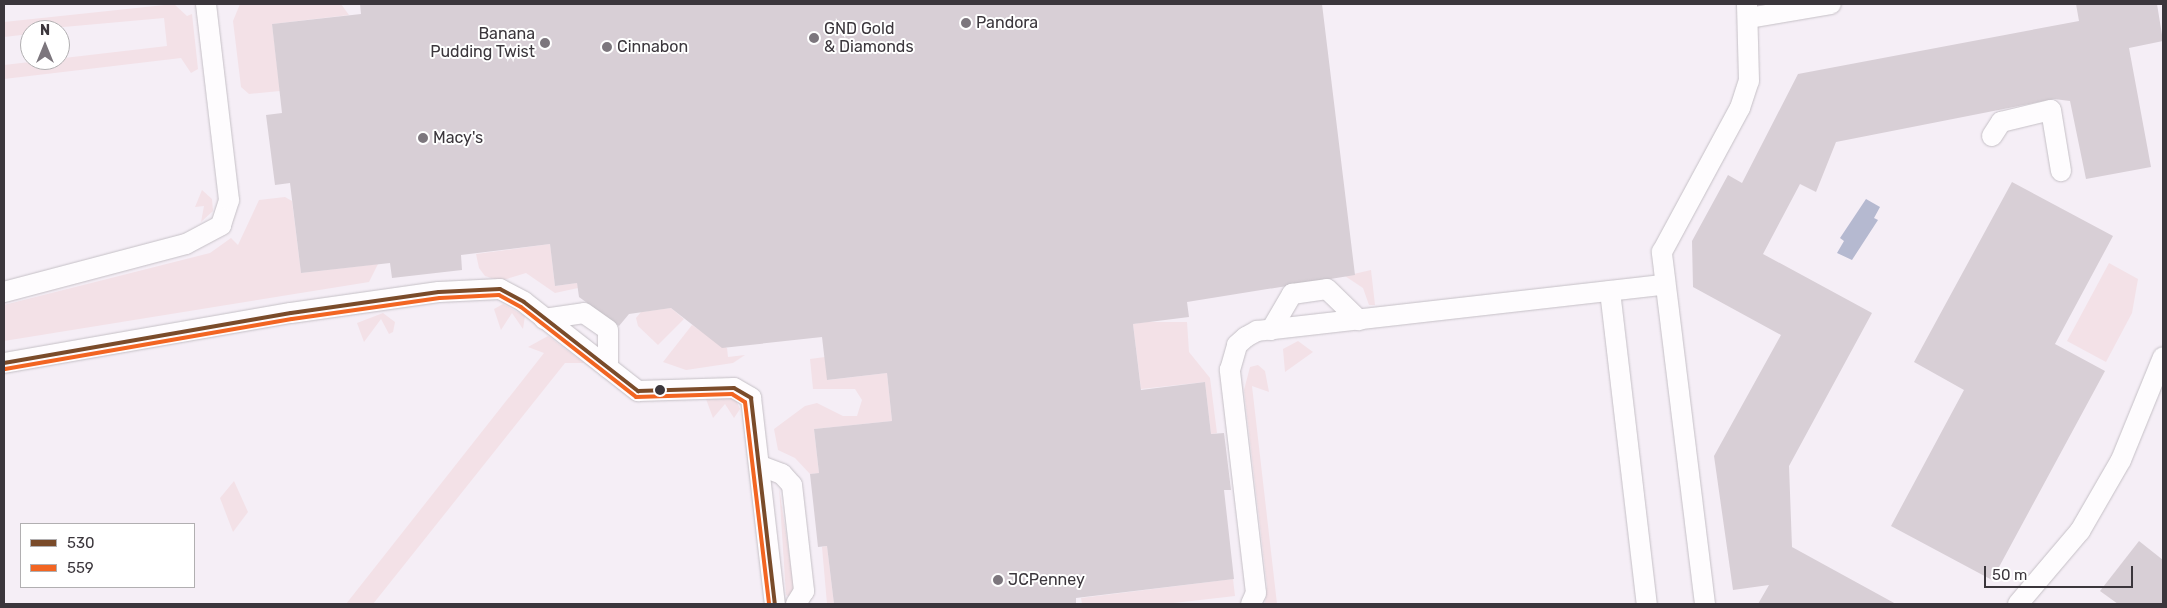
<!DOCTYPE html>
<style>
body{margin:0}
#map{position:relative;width:2167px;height:608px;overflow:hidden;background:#f5eef6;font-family:Rubik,sans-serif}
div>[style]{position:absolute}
.green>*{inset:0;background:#f3e1e7}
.water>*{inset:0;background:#b5b9d0}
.building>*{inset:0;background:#d8cfd6}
.roads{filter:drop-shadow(0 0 1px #c5c0c6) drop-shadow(0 0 1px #c5c0c6)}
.minor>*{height:20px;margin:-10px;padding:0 10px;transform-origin:10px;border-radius:10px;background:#fefcfe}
.bus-1>*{height:4px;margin:-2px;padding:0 2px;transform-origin:2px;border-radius:2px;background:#7a4b2a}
.bus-2>*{height:4px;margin:-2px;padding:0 2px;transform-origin:2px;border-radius:2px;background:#f26522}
.dots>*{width:14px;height:14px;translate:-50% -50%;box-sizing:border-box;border:2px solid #fff;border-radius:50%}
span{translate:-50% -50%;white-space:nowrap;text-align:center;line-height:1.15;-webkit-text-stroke:4px #fff;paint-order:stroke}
.poi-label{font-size:16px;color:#3b363c}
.left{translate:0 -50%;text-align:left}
.right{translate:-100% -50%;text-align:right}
.frame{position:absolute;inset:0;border:5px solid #3b363c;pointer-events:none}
.legend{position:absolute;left:20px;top:523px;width:175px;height:65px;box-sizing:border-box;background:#fff;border:1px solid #b1afb1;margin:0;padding:6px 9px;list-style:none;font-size:15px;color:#3b363c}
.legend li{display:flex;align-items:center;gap:10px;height:25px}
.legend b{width:25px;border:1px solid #b1afb1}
.north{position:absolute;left:20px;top:20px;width:50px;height:50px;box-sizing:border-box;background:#fff;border:1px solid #b1afb1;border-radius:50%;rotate:0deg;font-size:14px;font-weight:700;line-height:20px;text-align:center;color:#3b363c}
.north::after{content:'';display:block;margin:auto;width:18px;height:22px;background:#7c767d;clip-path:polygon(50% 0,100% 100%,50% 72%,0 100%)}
.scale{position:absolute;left:1984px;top:566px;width:149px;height:22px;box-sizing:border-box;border:2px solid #3b363c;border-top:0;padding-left:6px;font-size:15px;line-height:18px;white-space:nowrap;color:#3b363c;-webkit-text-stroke:4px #fff;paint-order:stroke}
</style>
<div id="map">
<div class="green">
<i style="clip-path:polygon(174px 4px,187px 16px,192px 14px,198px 69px,191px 73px,181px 58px,4px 79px,4px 65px,167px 46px,164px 18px,30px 30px,30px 34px,4px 37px,4px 22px)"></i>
<i style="clip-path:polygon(240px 4px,341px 4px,349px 15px,272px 24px,280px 91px,249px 94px,241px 87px,233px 21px)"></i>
<i style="clip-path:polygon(202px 190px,212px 199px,213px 211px,201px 222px,204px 206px,195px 207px)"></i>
<i style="clip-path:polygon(285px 197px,292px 201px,301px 273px,378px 264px,369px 282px,4px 341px,4px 305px,210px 253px,231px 238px,238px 245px,259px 200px)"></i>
<i style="clip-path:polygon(550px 244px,555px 286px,577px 283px,578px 288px,555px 293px,526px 273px,500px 281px,485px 276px,479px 268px,476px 254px)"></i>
<i style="clip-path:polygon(2109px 263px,2138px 279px,2132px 313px,2106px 362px,2067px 341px)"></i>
<i style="clip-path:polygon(1371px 270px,1375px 305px,1369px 305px,1363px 288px,1345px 276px)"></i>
<i style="clip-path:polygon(503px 304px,525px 316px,523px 329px,512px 313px,501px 330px,494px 309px)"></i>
<i style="clip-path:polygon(671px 308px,684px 319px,658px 345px,638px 326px,636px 318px,641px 312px)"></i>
<i style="clip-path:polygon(383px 313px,395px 322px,393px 332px,389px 334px,381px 319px,364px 342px,357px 323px)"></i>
<i style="clip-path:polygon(1146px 322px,1187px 322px,1189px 352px,1210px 378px,1217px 433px,1211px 434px,1205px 382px,1141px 389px,1133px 324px)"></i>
<i style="clip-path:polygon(692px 325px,727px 348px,728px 357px,745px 355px,733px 363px,686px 370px,663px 362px)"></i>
<i style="clip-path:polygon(548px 336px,584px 363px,565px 363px,373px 604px,346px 604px,544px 353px,528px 347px)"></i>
<i style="clip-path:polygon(1298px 341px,1313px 352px,1285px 372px,1283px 349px)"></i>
<i style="clip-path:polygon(825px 357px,828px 380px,887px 373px,892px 421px,814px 429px,819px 473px,810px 474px,795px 458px,778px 450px,774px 429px,805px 406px,817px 403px,843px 416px,857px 416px,862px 400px,855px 389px,813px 389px,810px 359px)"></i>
<i style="clip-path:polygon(1258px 365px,1265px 371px,1269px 392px,1252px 386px,1277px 604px,1265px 604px,1267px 586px,1244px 390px,1250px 367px)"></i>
<i style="clip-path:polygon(709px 396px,735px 398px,740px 409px,734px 418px,725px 404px,713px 418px,706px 399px)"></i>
<i style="clip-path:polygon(234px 481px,248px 512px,233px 532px,220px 498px)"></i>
<i style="clip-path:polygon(779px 487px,795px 593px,792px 598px,786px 595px)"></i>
<i style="clip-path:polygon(827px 546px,834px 604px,827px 604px,822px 547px)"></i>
<i style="clip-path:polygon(1233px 579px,1235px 596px,1165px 604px,1082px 604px,1081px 598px)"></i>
</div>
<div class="water">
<i style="clip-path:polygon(1866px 199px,1880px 207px,1874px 218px,1878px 220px,1852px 260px,1837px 253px,1844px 241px,1840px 238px)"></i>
</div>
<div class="building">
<i style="clip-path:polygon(360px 4px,1322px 4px,1355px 275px,1187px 302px,1189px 317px,1133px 324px,1141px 390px,1205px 382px,1211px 434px,1224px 433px,1231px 490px,1224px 490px,1234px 579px,1076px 598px,1076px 604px,834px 604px,827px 546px,818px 547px,813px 501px,810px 474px,819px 473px,814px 429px,892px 421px,887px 373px,827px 380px,822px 337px,722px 348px,671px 308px,629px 314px,619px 326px,579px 297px,577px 283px,555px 286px,550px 244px,461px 255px,462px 270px,392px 278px,390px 263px,301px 273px,290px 183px,275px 185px,266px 115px,282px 113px,272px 24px,361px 14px)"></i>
<i style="clip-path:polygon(2076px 4px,2157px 4px,2163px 41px,2129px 48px,2151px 167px,2086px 179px,2070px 101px,2054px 99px,1836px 142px,1816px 192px,1800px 184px,1763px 254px,1872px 313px,1789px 466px,1792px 547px,1896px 604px,1758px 604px,1769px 585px,1733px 590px,1714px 456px,1781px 335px,1693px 287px,1692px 241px,1728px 175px,1742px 183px,1798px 74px,2079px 21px)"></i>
<i style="clip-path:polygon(2012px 182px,2113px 236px,2055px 344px,2105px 371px,1992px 580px,1891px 526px,1964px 390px,1914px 362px)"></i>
<i style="clip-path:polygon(2139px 541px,2163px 560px,2163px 604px,2118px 604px,2100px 591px)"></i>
</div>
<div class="roads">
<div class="minor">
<i style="left:1749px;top:18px;width:83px;rotate:-9.7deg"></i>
<i style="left:1992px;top:136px;width:17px;rotate:-57deg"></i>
<i style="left:2001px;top:122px;width:51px;rotate:-13.5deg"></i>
<i style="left:2051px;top:110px;width:62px;rotate:80.7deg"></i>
<i style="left:1610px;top:291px;width:315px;rotate:83.3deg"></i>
<i style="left:4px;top:292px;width:188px;rotate:-14.8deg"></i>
<i style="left:186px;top:244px;width:40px;rotate:-28deg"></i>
<i style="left:221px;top:225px;width:26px;rotate:-72deg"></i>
<i style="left:229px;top:200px;width:197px;rotate:-96.7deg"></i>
<i style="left:544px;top:319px;width:40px;rotate:-8.5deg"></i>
<i style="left:584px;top:313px;width:29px;rotate:35deg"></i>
<i style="left:608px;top:330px;width:38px;rotate:90deg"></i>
<i style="left:1271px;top:330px;width:42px;rotate:-59.7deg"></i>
<i style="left:1292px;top:294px;width:35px;rotate:-8deg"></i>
<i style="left:1327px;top:289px;width:45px;rotate:44.1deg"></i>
<i style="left:4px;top:363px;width:291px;rotate:-9.9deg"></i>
<i style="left:291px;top:313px;width:149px;rotate:-8.1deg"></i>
<i style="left:439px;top:292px;width:61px;rotate:-2.8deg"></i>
<i style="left:500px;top:289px;width:27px;rotate:28deg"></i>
<i style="left:524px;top:302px;width:145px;rotate:38deg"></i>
<i style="left:638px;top:391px;width:96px;rotate:-1.8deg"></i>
<i style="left:734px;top:388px;width:20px;rotate:30deg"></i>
<i style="left:751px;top:398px;width:207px;rotate:83.4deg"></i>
<i style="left:761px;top:466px;width:22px;rotate:21deg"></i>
<i style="left:782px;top:474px;width:15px;rotate:48deg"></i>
<i style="left:792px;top:485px;width:107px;rotate:83.5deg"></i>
<i style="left:804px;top:591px;width:15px;rotate:122deg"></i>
<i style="left:1251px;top:604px;width:12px;rotate:-66deg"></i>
<i style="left:1256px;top:593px;width:225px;rotate:-96.7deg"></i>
<i style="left:1230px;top:370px;width:26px;rotate:-74deg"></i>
<i style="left:1237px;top:345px;width:12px;rotate:-42deg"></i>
<i style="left:1246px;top:337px;width:13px;rotate:-29deg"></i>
<i style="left:1257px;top:331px;width:409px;rotate:-6.5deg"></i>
<i style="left:1705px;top:604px;width:355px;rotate:-97deg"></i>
<i style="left:1662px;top:252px;width:164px;rotate:-61.6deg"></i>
<i style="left:1740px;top:108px;width:28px;rotate:-72deg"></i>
<i style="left:1749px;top:81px;width:77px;rotate:-91.5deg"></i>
<i style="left:2018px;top:604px;width:96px;rotate:-49.7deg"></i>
<i style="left:2080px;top:531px;width:82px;rotate:-60deg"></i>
<i style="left:2121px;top:460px;width:111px;rotate:-67.8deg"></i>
</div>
</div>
<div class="bus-1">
<i style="left:4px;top:363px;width:291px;rotate:-9.9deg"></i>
<i style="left:291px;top:313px;width:149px;rotate:-8.1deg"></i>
<i style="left:439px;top:292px;width:61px;rotate:-2.8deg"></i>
<i style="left:500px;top:289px;width:27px;rotate:28deg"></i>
<i style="left:524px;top:302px;width:145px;rotate:38deg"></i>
<i style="left:638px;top:391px;width:96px;rotate:-1.8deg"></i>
<i style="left:734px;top:388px;width:20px;rotate:30deg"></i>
<i style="left:751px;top:398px;width:207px;rotate:83.4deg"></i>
</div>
<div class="bus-2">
<i style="left:5px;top:369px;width:291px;rotate:-9.9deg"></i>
<i style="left:292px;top:319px;width:149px;rotate:-8.1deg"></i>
<i style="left:440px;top:298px;width:59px;rotate:-2.9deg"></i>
<i style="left:499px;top:295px;width:25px;rotate:29deg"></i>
<i style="left:521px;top:307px;width:146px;rotate:38deg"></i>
<i style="left:636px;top:397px;width:96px;rotate:-1.8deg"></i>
<i style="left:732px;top:394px;width:15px;rotate:32deg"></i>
<i style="left:745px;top:402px;width:203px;rotate:83.2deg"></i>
</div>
<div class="dots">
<i style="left:966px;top:23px;background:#7c767d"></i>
<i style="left:814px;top:38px;background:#7c767d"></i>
<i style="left:545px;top:43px;background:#7c767d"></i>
<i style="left:607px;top:47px;background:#7c767d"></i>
<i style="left:423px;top:138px;background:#7c767d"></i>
<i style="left:660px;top:390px;background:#3b363c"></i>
<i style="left:998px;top:580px;background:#7c767d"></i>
</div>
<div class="poi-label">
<span class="left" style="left:976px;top:23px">Pandora</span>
<span class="left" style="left:824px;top:38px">GND Gold<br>&amp; Diamonds</span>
<span class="right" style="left:535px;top:43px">Banana<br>Pudding Twist</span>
<span class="left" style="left:617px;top:47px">Cinnabon</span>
<span class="left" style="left:433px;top:138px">Macy's</span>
<span class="left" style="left:1008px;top:580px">JCPenney</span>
</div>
<div class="frame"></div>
<ul class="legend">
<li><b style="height:6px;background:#7a4b2a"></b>530</li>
<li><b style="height:6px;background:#f26522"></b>559</li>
</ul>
<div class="north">N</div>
<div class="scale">50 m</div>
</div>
